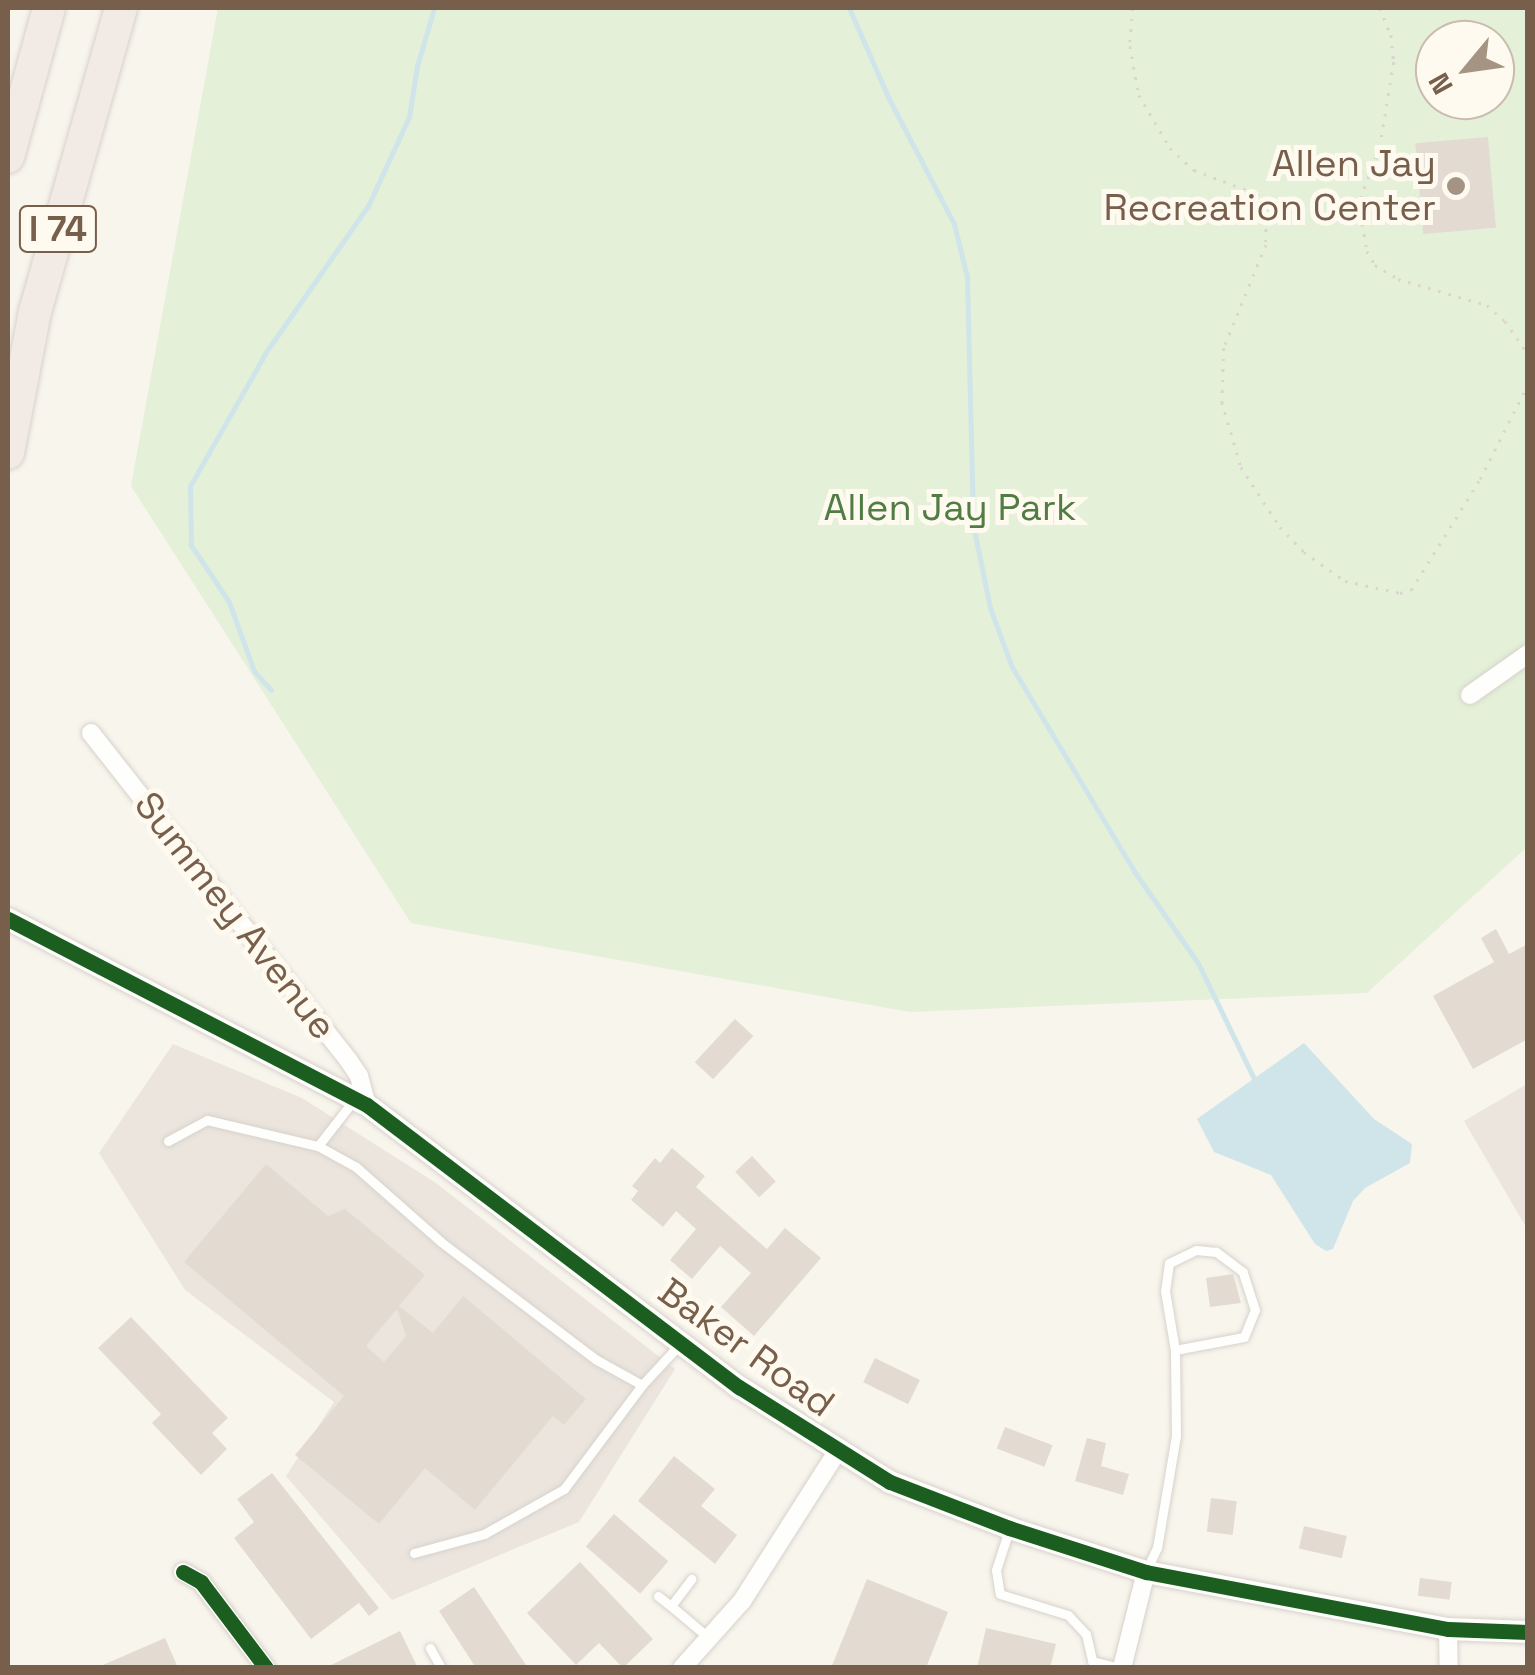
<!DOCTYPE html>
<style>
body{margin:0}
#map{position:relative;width:1535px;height:1675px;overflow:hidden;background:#f8f5ed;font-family:"Space Grotesk",sans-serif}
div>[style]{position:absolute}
.industrial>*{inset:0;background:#ebe5de}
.green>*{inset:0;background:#e4f0d8}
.water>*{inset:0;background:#cfe5e9}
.stream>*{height:5px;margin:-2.5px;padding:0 2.5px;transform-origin:2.5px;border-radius:2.5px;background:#cfe5e9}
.building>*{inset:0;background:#e3dbd2;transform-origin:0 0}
.path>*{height:2.5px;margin-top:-1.25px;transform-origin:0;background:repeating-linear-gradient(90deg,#dad5cf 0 2.5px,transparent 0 10.5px)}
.roads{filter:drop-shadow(0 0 2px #d7d2cb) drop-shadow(0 0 2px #d7d2cb)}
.service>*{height:9px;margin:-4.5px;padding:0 4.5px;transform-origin:4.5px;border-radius:4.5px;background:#fefefc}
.minor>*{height:18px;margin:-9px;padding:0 9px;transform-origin:9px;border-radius:9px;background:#fefefc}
.tertiary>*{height:22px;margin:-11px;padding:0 11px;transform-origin:11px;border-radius:11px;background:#fefefc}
.motorway>*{height:32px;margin:-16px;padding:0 16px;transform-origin:16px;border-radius:16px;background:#f1eae5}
.cycleway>*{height:15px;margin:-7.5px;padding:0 7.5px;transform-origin:7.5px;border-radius:7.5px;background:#1b5e20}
.dots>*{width:28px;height:28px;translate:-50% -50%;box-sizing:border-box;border:5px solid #fffaf0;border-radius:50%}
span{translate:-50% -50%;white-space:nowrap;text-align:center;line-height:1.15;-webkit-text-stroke:10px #fffaf0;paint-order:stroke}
.shield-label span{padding:2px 8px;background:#fffaf0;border:2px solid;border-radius:8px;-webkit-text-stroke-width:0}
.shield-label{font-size:35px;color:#785f4c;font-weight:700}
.poi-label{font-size:38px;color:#785f4c}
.right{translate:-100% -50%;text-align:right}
.park-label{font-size:38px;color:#517d44}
.street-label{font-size:38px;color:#785f4c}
.frame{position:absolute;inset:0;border:10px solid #785f4c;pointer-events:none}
.north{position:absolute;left:1415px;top:20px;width:100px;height:100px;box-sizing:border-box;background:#fffaf0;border:2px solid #c9bcae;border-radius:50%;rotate:241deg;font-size:28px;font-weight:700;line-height:40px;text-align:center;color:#785f4c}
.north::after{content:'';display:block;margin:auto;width:35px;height:45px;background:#a59484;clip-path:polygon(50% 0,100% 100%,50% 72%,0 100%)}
</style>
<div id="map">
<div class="industrial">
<i style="clip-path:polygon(173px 1044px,302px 1098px,436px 1183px,675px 1369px,579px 1522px,392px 1600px,286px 1476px,334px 1402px,185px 1290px,99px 1153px)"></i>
<i style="clip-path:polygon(1527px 1084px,1527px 1229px,1464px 1121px)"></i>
</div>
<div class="green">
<i style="clip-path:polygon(evenodd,218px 8px,1527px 8px,1527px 847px,1367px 993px,910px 1012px,411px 923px,131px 486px,218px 8px,1435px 40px,1495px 40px,1495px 100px,1435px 100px,1435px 40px)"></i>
</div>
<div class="water">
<i style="clip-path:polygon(1304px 1043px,1374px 1119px,1412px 1144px,1410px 1163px,1365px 1188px,1353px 1201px,1333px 1249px,1326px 1251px,1315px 1244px,1271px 1175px,1214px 1152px,1197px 1119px)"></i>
</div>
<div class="stream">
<i style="left:849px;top:8px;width:97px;rotate:66.3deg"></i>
<i style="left:888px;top:97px;width:143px;rotate:62.5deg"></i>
<i style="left:954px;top:224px;width:55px;rotate:76.2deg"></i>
<i style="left:967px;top:277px;width:248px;rotate:88.6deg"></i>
<i style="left:973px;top:525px;width:85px;rotate:78.4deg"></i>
<i style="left:990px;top:608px;width:63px;rotate:69.6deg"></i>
<i style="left:1012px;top:667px;width:238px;rotate:59.1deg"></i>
<i style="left:1134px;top:871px;width:112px;rotate:55.2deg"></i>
<i style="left:1198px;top:963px;width:136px;rotate:64.2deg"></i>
<i style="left:271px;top:690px;width:25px;rotate:-132deg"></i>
<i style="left:254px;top:671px;width:73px;rotate:-109.9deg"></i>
<i style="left:229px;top:602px;width:69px;rotate:-123.7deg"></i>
<i style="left:191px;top:545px;width:59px;rotate:-91deg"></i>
<i style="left:190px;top:486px;width:154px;rotate:-60.4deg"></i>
<i style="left:266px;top:352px;width:178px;rotate:-55.1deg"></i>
<i style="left:368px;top:206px;width:98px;rotate:-65.3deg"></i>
<i style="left:409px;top:117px;width:52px;rotate:-81.1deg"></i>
<i style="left:417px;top:66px;width:60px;rotate:-73.7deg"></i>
</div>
<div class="building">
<i style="left:1488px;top:137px;width:91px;height:73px;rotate:85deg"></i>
<i style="clip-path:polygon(1496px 929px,1509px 954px,1528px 944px,1528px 1039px,1473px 1069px,1433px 996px,1494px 962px,1481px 938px)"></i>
<i style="left:735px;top:1019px;width:25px;height:59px;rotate:43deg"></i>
<i style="clip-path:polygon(672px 1148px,705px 1176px,696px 1187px,767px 1249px,785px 1228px,821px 1258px,754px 1336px,721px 1307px,751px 1273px,720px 1246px,692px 1279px,670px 1260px,696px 1229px,676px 1211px,663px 1227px,631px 1200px,638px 1191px,632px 1186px,655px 1158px,660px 1163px)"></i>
<i style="left:752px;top:1156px;width:35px;height:23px;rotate:47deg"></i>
<i style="clip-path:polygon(evenodd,266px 1164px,328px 1216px,345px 1209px,425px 1275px,399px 1306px,433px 1333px,463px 1296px,586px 1399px,564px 1425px,553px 1416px,475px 1510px,425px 1468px,379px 1524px,295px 1455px,344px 1396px,184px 1262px,266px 1164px,397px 1309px,406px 1336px,384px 1362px,366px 1346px,397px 1309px)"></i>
<i style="clip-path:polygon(1233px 1274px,1241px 1303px,1210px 1307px,1206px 1278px)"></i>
<i style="clip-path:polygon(131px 1317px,228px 1418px,212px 1433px,227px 1449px,201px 1475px,152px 1423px,161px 1414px,98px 1348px)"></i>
<i style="left:875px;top:1358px;width:50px;height:27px;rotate:26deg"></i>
<i style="left:1005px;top:1427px;width:51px;height:23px;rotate:21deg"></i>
<i style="clip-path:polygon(1087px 1438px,1106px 1443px,1101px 1466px,1129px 1474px,1123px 1495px,1075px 1481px)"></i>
<i style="clip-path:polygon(674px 1456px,715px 1489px,701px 1506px,737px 1535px,715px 1564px,638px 1501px)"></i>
<i style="clip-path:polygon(272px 1473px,379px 1608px,369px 1616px,359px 1603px,311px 1639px,234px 1538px,254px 1522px,237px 1499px)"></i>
<i style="left:1211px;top:1498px;width:26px;height:34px;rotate:7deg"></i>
<i style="left:614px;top:1514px;width:72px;height:43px;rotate:41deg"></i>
<i style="left:1304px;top:1526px;width:44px;height:23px;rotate:13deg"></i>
<i style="clip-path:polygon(580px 1562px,653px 1639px,623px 1668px,599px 1643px,576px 1665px,527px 1613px)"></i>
<i style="left:1420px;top:1578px;width:32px;height:18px;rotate:7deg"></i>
<i style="clip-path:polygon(867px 1579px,948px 1612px,926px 1668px,831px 1668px)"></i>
<i style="clip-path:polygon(474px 1587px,528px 1668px,476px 1668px,439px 1611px)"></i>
<i style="clip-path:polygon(986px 1628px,1056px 1644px,1050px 1668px,977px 1668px)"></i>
<i style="clip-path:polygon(400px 1631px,418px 1668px,325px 1668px)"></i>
<i style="clip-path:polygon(165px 1638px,178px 1668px,96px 1668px)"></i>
</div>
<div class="path">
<i style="left:1133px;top:8px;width:38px;rotate:95deg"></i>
<i style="left:1130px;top:46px;width:50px;rotate:79.6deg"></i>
<i style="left:1139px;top:95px;width:61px;rotate:59.7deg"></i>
<i style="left:1170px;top:148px;width:33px;rotate:43deg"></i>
<i style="left:1194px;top:170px;width:67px;rotate:20.9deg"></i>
<i style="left:1257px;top:194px;width:17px;rotate:54deg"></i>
<i style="left:1267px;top:208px;width:37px;rotate:92deg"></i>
<i style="left:1266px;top:245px;width:111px;rotate:112.2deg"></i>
<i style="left:1224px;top:348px;width:54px;rotate:92.1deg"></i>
<i style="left:1222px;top:402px;width:68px;rotate:73.7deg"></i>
<i style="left:1241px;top:467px;width:72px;rotate:57deg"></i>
<i style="left:1280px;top:527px;width:35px;rotate:46deg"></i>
<i style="left:1304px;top:552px;width:50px;rotate:35.3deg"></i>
<i style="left:1345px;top:581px;width:56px;rotate:12.3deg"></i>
<i style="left:1400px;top:593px;width:11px;rotate:-15deg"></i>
<i style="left:1411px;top:590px;width:131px;rotate:-58.1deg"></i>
<i style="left:1480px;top:479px;width:106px;rotate:-63.2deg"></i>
<i style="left:1380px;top:8px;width:29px;rotate:68deg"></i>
<i style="left:1391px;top:35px;width:27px;rotate:84deg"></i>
<i style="left:1394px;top:62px;width:86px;rotate:99.4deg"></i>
<i style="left:1380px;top:147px;width:60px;rotate:110.6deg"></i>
<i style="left:1359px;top:203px;width:49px;rotate:80.5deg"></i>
<i style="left:1367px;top:251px;width:16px;rotate:60deg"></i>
<i style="left:1375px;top:265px;width:27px;rotate:31deg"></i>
<i style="left:1398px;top:279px;width:93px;rotate:16.3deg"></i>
<i style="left:1487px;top:305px;width:24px;rotate:42deg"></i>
<i style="left:1505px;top:321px;width:40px;rotate:55.1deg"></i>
</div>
<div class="roads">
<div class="service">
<i style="left:168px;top:1141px;width:44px;rotate:-28.3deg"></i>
<i style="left:207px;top:1120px;width:114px;rotate:13.2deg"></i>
<i style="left:318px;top:1146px;width:43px;rotate:28.9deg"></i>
<i style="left:356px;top:1167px;width:113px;rotate:41.4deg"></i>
<i style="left:441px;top:1242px;width:193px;rotate:37.2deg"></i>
<i style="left:595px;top:1359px;width:54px;rotate:29deg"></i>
<i style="left:318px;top:1146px;width:57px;rotate:-52.1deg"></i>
<i style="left:1009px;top:1530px;width:42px;rotate:108deg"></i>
<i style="left:996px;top:1570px;width:24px;rotate:81deg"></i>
<i style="left:1000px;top:1594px;width:71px;rotate:17.2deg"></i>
<i style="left:1068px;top:1615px;width:26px;rotate:47deg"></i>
<i style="left:1086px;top:1634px;width:28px;rotate:77deg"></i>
<i style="left:1092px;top:1661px;width:29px;rotate:14deg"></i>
<i style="left:414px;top:1553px;width:73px;rotate:-15.2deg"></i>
<i style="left:484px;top:1534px;width:92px;rotate:-29.4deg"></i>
<i style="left:564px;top:1489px;width:130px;rotate:-53.1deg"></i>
<i style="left:642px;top:1385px;width:56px;rotate:-47.2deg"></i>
<i style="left:1147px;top:1569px;width:23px;rotate:-65deg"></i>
<i style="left:1157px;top:1548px;width:114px;rotate:-80.4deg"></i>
<i style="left:1176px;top:1436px;width:86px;rotate:-90.7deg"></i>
<i style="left:1175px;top:1350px;width:70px;rotate:-10.7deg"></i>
<i style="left:1244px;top:1337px;width:29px;rotate:-68deg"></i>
<i style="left:1255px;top:1310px;width:40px;rotate:-108deg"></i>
<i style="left:1243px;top:1272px;width:34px;rotate:-143deg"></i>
<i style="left:1216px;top:1252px;width:20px;rotate:-174deg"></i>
<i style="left:1196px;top:1250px;width:30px;rotate:154deg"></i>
<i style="left:1169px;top:1263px;width:28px;rotate:98deg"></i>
<i style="left:1165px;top:1291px;width:60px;rotate:80.4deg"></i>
<i style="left:658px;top:1596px;width:16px;rotate:38deg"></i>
<i style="left:671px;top:1606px;width:34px;rotate:-53deg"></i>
<i style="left:671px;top:1606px;width:50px;rotate:40.1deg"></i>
<i style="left:430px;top:1648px;width:23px;rotate:61deg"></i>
</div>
<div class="minor">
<i style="left:1470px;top:695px;width:71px;rotate:-35.3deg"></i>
<i style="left:91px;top:733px;width:417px;rotate:51.8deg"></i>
<i style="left:349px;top:1061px;width:18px;rotate:56deg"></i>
<i style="left:359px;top:1076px;width:30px;rotate:75deg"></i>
<i style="left:183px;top:1572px;width:21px;rotate:29deg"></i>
<i style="left:201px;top:1582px;width:108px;rotate:52.9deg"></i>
<i style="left:1448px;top:1629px;width:39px;rotate:89deg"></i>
<i style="left:682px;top:1668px;width:90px;rotate:-48.2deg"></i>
<i style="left:742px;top:1601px;width:177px;rotate:-57.5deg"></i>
<i style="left:1122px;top:1668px;width:99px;rotate:-76deg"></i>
</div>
<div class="tertiary">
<i style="left:8px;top:919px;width:404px;rotate:27.4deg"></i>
<i style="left:367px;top:1105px;width:467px;rotate:37.2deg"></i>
<i style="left:739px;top:1387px;width:178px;rotate:32.2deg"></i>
<i style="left:890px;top:1482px;width:128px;rotate:21.1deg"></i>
<i style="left:1009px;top:1528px;width:144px;rotate:17.8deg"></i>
<i style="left:1146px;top:1572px;width:307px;rotate:10.7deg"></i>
<i style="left:1448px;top:1629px;width:80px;rotate:2.1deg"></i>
</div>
<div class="motorway">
<i style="left:8px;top:157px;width:155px;rotate:-74.6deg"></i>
<i style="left:8px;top:453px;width:144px;rotate:-79.2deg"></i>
<i style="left:35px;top:312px;width:316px;rotate:-74.2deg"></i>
</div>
</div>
<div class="cycleway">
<i style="left:8px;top:919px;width:404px;rotate:27.4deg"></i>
<i style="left:367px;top:1105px;width:467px;rotate:37.2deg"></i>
<i style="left:739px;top:1387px;width:178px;rotate:32.2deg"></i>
<i style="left:890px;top:1482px;width:128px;rotate:21.1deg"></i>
<i style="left:1009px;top:1528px;width:144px;rotate:17.8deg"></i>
<i style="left:1146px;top:1572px;width:307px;rotate:10.7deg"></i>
<i style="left:1448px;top:1629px;width:80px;rotate:2.1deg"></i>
<i style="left:183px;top:1572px;width:21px;rotate:29deg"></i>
<i style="left:201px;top:1582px;width:108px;rotate:52.9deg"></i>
</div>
<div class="dots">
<i style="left:1456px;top:186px;background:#a59484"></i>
</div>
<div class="shield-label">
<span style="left:58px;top:229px">I 74</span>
</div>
<div class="poi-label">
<span class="right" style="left:1436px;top:186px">Allen Jay<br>Recreation Center</span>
</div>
<div class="park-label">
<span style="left:950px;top:508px">Allen Jay Park</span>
</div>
<div class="street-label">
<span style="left:235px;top:916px;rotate:52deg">Summey Avenue</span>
<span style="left:746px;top:1348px;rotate:36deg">Baker Road</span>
</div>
<div class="frame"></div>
<div class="north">N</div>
</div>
